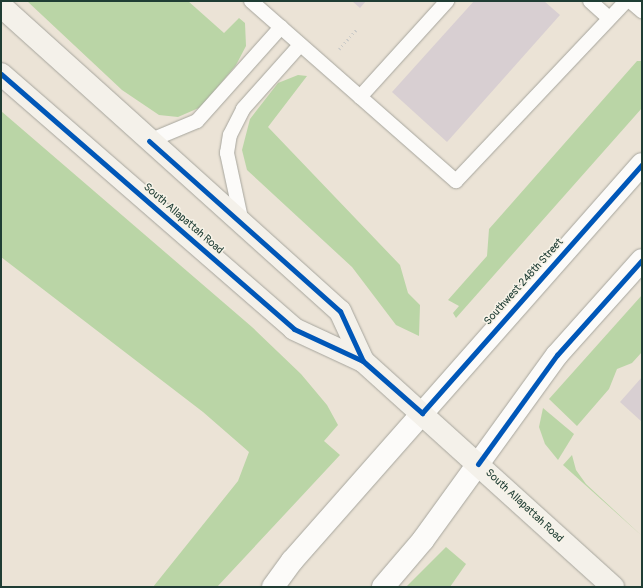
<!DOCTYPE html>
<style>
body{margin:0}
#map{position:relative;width:643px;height:588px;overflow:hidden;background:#ebe3d6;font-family:Pangolin,sans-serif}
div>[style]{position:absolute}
.green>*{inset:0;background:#bad5a6}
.building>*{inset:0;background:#d8cfd2}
.path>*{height:2.5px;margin-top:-1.25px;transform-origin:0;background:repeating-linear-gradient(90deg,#cbcbc8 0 1px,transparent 0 4px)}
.roads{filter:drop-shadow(0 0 1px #a6a59d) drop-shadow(0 0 1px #a6a59d)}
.service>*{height:14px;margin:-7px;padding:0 7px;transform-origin:7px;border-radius:7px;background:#fcfbf9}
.tertiary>*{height:22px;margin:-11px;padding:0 11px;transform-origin:11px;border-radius:11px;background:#fcfbf9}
.secondary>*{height:22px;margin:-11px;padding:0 11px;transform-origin:11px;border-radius:11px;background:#f4f1ea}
.cycleway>*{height:5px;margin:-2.5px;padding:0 2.5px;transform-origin:2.5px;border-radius:2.5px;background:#0057b8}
span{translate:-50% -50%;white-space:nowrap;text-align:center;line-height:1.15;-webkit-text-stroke:3px #f7f3e8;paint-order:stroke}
.street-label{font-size:11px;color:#1f3d34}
.frame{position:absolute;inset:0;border:2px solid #1f3d34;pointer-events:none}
</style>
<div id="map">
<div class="green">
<i style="clip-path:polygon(27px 1px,188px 1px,224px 33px,239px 18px,245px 23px,246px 46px,236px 65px,201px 107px,178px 117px,159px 115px,122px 90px)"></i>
<i style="clip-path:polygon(637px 61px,642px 61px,642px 108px,456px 318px,453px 313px,459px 306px,448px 300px,487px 256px,489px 229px)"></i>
<i style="clip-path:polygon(298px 75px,307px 76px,268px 127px,400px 265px,408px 293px,420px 305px,419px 336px,396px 325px,352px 267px,247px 170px,242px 150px,250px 119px,278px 83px)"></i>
<i style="clip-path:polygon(1px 111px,252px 327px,301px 374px,327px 405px,338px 425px,324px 441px,340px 455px,217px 587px,153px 587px,238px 481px,249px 452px,203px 412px,1px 257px)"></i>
<i style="clip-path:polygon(642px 295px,642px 352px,632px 363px,617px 369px,609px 389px,577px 426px,549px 399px)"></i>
<i style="clip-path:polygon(543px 408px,574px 434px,558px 460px,545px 444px,539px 427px)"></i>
<i style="clip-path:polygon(572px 455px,576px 470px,586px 484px,642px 536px,563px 465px)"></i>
<i style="clip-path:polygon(446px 547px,466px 564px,450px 587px,406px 587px)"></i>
</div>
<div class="building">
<i style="clip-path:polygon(352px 1px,366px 1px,360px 8px)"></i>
<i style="clip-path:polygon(474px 1px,544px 1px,560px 15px,447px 142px,392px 92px)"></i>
<i style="clip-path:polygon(642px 377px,642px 422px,620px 402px)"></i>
</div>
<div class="path">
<i style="left:339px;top:49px;width:27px;rotate:-48deg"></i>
</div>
<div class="roads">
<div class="service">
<i style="left:251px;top:1px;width:273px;rotate:41.3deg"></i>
<i style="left:456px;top:181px;width:248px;rotate:-46.6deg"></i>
<i style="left:590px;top:1px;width:25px;rotate:42deg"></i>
<i style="left:630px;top:1px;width:16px;rotate:40deg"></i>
<i style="left:360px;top:97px;width:130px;rotate:-47.8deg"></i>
<i style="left:149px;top:141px;width:52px;rotate:-22.6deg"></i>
<i style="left:197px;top:121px;width:126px;rotate:-48.2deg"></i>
<i style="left:242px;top:223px;width:72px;rotate:-102.1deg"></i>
<i style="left:227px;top:153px;width:18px;rotate:-81deg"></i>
<i style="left:230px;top:135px;width:29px;rotate:-63deg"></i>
<i style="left:243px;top:109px;width:86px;rotate:-48.3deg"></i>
</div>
<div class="tertiary">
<i style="left:273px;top:587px;width:32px;rotate:-54deg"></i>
<i style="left:292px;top:561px;width:529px;rotate:-48.6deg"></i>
<i style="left:383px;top:587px;width:62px;rotate:-49.6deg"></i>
<i style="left:423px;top:540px;width:228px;rotate:-54.1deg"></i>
<i style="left:557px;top:355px;width:127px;rotate:-48.2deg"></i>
</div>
<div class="secondary">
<i style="left:1px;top:6px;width:456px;rotate:42deg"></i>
<i style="left:340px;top:311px;width:55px;rotate:65.3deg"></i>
<i style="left:1px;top:74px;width:388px;rotate:41deg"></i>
<i style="left:294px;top:329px;width:76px;rotate:24.9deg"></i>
<i style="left:363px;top:361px;width:337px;rotate:42.1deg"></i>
</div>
</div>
<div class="cycleway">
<i style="left:1px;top:74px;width:388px;rotate:41deg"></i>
<i style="left:294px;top:329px;width:76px;rotate:24.9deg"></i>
<i style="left:363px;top:361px;width:79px;rotate:41.4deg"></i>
<i style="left:422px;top:413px;width:332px;rotate:-48.5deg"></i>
<i style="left:149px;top:141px;width:256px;rotate:41.7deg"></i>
<i style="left:340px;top:311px;width:55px;rotate:65.3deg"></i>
<i style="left:478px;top:464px;width:135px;rotate:-54.1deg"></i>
<i style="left:557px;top:355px;width:127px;rotate:-48.2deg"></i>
</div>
<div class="street-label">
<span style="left:183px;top:219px;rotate:41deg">South Allapattah Road</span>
<span style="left:524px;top:282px;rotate:-48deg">Southwest 248th Street</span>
<span style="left:524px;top:506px;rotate:43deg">South Allapattah Road</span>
</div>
<div class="frame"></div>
</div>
